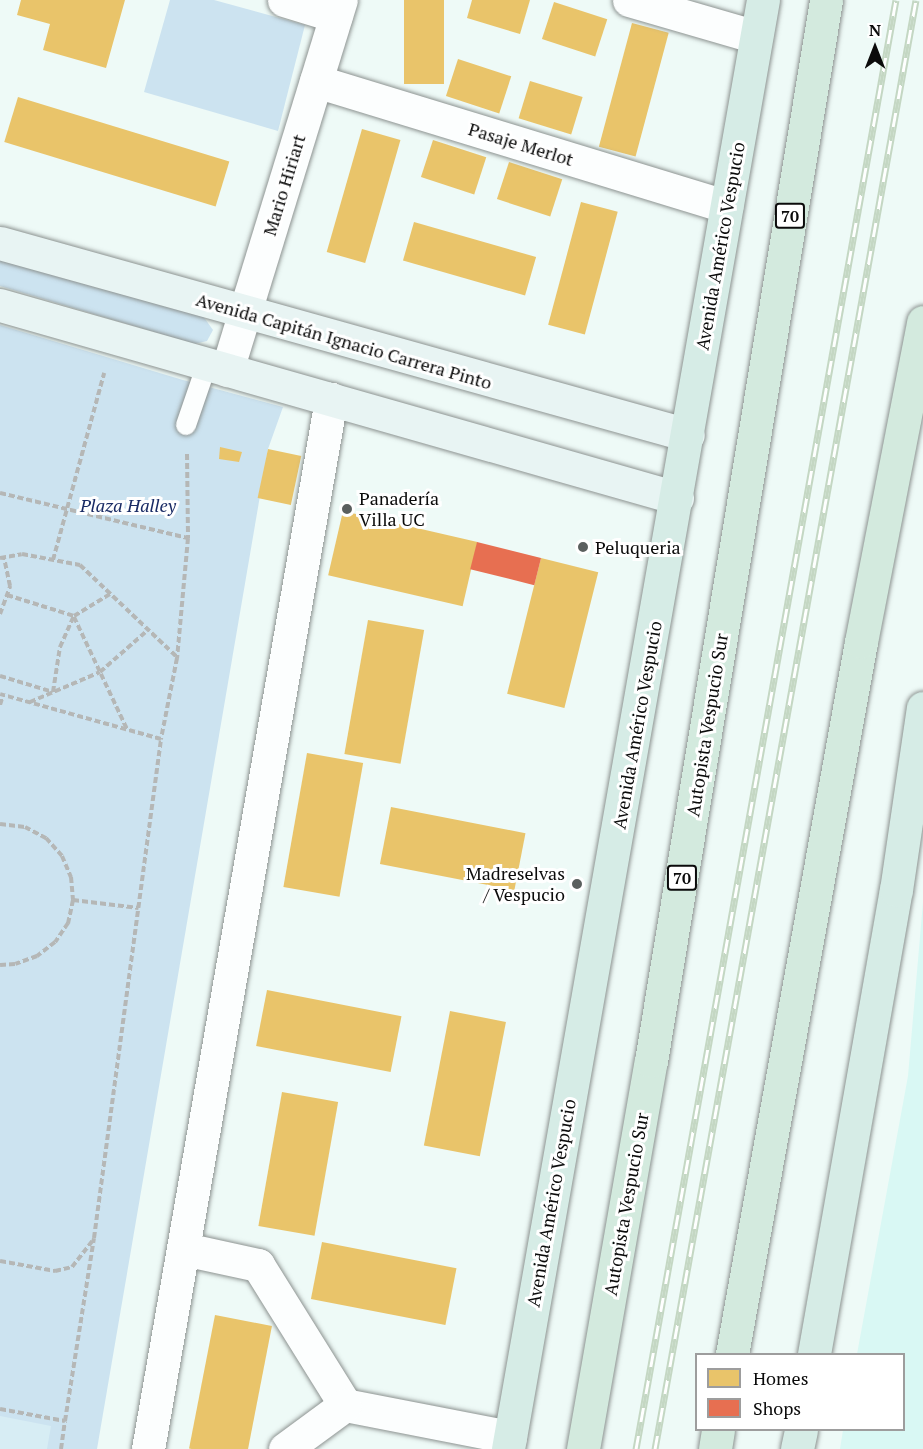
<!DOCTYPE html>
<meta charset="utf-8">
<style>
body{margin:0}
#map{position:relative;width:923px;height:1449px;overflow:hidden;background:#eefaf7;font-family:"PT Serif",serif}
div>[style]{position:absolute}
.farmland>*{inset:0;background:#d9f8f4}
.green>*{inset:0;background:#cce3f0}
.pitch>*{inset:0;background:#d7edf4}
.homes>*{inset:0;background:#e9c46a;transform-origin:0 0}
.shops>*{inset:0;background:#e76f51;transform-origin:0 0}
.path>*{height:4px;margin-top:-2px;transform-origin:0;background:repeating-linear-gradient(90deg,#b5b7b6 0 6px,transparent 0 9px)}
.roads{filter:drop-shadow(0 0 2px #8d9391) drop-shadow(0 0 2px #8d9391)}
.lane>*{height:20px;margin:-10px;padding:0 10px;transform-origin:10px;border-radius:10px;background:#fcfefe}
.street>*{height:33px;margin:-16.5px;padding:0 16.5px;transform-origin:16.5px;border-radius:16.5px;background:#fcfefe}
.secondary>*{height:33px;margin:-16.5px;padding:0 16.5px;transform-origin:16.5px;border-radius:16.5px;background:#e8f4f3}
.primary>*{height:33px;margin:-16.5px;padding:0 16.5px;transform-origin:16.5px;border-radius:16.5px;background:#d6ece6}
.highway>*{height:33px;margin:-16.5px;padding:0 16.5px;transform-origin:16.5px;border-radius:16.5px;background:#d3eade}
.rail>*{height:7px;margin-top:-3.5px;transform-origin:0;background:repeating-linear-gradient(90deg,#fff 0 14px,#c4d7c3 0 28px);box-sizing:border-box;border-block:2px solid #c4d7c3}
.dots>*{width:16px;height:16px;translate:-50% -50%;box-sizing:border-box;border:3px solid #fff;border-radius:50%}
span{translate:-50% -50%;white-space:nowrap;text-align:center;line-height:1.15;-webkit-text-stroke:6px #fff;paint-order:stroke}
.shield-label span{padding:2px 4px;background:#fff;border:2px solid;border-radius:4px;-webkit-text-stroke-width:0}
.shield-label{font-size:16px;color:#0b0b0b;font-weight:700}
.street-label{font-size:18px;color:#0b0b0b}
.poi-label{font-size:18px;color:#0b0b0b}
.left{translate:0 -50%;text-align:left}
.right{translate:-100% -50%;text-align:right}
.park-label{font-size:18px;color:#192b65;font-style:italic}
.legend{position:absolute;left:695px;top:1353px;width:210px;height:78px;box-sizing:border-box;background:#fff;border:2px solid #9d9d9d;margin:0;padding:8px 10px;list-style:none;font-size:18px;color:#0b0b0b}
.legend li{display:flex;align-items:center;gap:12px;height:30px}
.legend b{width:30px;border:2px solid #9d9d9d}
.north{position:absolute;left:845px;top:18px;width:60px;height:60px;-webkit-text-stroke:4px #fff;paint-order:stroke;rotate:0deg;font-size:16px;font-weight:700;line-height:24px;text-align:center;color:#0b0b0b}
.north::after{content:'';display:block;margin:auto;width:21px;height:27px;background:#0b0b0b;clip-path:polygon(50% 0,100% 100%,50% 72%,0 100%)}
</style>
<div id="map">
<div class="farmland">
<i style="clip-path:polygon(923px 902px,923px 1449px,840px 1449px,843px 1430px,904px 1430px,904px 1354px,857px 1354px,908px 1076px)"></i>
</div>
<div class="green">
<i style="clip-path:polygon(170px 0,214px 0,305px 25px,278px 131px,144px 92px)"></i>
<i style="clip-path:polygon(0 257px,203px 316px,213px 330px,207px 341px,194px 344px,0 286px)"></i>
<i style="clip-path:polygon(0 325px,183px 380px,283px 407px,268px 449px,97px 1449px,0 1449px)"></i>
</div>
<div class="pitch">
<i style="clip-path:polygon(0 1416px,51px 1426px,47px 1449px,0 1449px)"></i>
</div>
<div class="homes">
<i style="clip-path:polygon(21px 0,125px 0,106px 68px,43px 50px,50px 24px,17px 15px)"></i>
<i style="left:404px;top:0;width:40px;height:84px"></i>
<i style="clip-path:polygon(472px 0,530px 0,520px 34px,467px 18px)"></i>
<i style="left:554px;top:2px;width:56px;height:39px;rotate:18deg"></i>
<i style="left:632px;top:23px;width:38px;height:128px;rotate:15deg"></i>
<i style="left:458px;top:59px;width:56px;height:39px;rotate:18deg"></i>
<i style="left:530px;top:81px;width:55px;height:39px;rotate:17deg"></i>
<i style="left:18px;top:97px;width:221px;height:47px;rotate:17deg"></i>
<i style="left:362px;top:129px;width:40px;height:128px;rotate:16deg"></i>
<i style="left:433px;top:140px;width:56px;height:39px;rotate:18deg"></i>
<i style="left:509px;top:162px;width:56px;height:39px;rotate:18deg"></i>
<i style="left:581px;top:202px;width:38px;height:127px;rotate:15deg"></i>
<i style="left:414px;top:222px;width:127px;height:40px;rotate:16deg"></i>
<i style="clip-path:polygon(220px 447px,242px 452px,239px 462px,219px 459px)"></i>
<i style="left:268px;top:449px;width:34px;height:50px;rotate:12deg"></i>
<i style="left:343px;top:511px;width:138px;height:66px;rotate:13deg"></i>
<i style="left:541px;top:558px;width:59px;height:140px;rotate:14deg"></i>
<i style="left:368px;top:620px;width:57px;height:136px;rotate:10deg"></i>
<i style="left:307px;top:753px;width:57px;height:136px;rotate:10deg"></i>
<i style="left:391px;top:807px;width:137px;height:58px;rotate:11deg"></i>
<i style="left:267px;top:990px;width:137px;height:57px;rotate:11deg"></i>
<i style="left:450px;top:1011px;width:57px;height:137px;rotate:11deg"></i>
<i style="left:282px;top:1092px;width:57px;height:136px;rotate:10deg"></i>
<i style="left:322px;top:1242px;width:137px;height:58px;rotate:11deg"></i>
<i style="left:215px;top:1315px;width:58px;height:136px;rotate:11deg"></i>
</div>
<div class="shops">
<i style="left:477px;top:542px;width:66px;height:28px;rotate:14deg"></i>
</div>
<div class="path">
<i style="left:187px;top:454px;width:84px;rotate:89.3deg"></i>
<i style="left:0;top:493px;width:193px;rotate:13.5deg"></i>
<i style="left:188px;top:538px;width:121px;rotate:95.2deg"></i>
<i style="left:177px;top:658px;width:83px;rotate:101.2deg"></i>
<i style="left:161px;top:739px;width:167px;rotate:-164.4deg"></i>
<i style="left:0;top:558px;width:22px;rotate:-10deg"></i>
<i style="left:22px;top:554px;width:59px;rotate:10.7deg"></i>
<i style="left:80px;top:565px;width:134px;rotate:43.5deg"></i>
<i style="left:53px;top:560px;width:194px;rotate:-74.7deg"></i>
<i style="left:7px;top:595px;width:70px;rotate:17.4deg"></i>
<i style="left:74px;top:616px;width:42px;rotate:-31.4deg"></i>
<i style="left:0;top:614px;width:30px;rotate:-70deg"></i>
<i style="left:10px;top:586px;width:30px;rotate:-102deg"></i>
<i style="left:74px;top:617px;width:124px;rotate:64.7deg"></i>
<i style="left:0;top:676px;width:55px;rotate:16.8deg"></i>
<i style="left:53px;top:692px;width:46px;rotate:-81.2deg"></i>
<i style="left:60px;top:647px;width:34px;rotate:-66deg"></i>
<i style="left:30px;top:702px;width:76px;rotate:-23.2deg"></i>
<i style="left:100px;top:672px;width:64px;rotate:-41.2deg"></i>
<i style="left:0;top:705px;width:10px;rotate:-73deg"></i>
<i style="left:0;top:824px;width:25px;rotate:7deg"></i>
<i style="left:25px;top:827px;width:24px;rotate:28deg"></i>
<i style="left:46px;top:838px;width:24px;rotate:48deg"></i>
<i style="left:62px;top:856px;width:23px;rotate:67deg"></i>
<i style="left:71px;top:877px;width:23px;rotate:85deg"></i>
<i style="left:73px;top:900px;width:24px;rotate:102deg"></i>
<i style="left:68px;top:923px;width:23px;rotate:124deg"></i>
<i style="left:55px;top:942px;width:23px;rotate:142deg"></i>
<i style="left:37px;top:956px;width:23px;rotate:160deg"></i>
<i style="left:15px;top:964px;width:15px;rotate:176deg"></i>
<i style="left:73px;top:900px;width:66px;rotate:6.9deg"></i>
<i style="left:0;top:1261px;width:56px;rotate:10.3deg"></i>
<i style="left:55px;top:1271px;width:17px;rotate:-13deg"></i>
<i style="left:72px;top:1267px;width:33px;rotate:-52deg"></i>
<i style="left:0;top:1409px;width:66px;rotate:10.5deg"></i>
<i style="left:65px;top:1421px;width:185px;rotate:-81deg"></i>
<i style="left:94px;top:1238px;width:503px;rotate:-82.35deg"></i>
<i style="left:61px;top:1449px;width:28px;rotate:-82deg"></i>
</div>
<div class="roads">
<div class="lane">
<i style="left:186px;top:425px;width:65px;rotate:-71deg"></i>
</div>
<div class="street">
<i style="left:284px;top:0;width:54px;rotate:17.1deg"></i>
<i style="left:629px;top:0;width:132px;rotate:16.2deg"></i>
<i style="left:316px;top:81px;width:429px;rotate:17deg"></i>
<i style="left:227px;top:370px;width:387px;rotate:-72.9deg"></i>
<i style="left:184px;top:1249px;width:76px;rotate:12.2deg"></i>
<i style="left:258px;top:1265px;width:165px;rotate:58.1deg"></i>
<i style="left:345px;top:1405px;width:168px;rotate:11deg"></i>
<i style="left:148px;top:1449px;width:1066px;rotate:-80.11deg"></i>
<i style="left:285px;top:1449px;width:74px;rotate:-36.3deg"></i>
</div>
<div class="secondary">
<i style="left:0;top:243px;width:714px;rotate:15.59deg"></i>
<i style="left:0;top:305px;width:704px;rotate:15.91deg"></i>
</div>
<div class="primary">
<i style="left:814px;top:1354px;width:471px;rotate:-80deg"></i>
<i style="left:896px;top:890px;width:184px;rotate:-81.6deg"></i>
<i style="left:508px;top:1449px;width:1471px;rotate:-80.02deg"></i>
<i style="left:797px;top:1449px;width:19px;rotate:-78deg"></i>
</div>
<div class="highway">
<i style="left:732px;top:1354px;width:724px;rotate:-79.73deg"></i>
<i style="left:861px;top:642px;width:326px;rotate:-79deg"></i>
<i style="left:583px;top:1449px;width:394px;rotate:-80.1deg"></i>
<i style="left:651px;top:1061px;width:1075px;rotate:-80.63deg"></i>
<i style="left:715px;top:1449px;width:19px;rotate:-81deg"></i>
</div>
</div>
<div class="rail">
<i style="left:636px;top:1449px;width:1472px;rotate:-79.83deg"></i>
<i style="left:655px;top:1449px;width:1472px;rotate:-79.79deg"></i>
</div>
<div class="dots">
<i style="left:347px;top:509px;background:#5a5f5e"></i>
<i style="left:583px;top:547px;background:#5a5f5e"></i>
<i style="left:577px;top:884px;background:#5a5f5e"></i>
</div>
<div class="shield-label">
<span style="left:790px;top:216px">70</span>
<span style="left:682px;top:878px">70</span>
</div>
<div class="street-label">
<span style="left:521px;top:144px;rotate:17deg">Pasaje Merlot</span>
<span style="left:284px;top:185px;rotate:-73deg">Mario Hiriart</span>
<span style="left:720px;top:246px;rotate:-80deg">Avenida Américo Vespucio</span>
<span style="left:344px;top:341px;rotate:16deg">Avenida Capitán Ignacio Carrera Pinto</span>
<span style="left:637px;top:725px;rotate:-80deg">Avenida Américo Vespucio</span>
<span style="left:707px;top:725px;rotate:-81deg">Autopista Vespucio Sur</span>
<span style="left:551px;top:1203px;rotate:-80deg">Avenida Américo Vespucio</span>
<span style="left:626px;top:1204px;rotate:-80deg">Autopista Vespucio Sur</span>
</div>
<div class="poi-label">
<span class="left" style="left:359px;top:509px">Panadería<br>Villa UC</span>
<span class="left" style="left:595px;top:547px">Peluqueria</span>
<span class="right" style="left:565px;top:884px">Madreselvas<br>/ Vespucio</span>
</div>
<div class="park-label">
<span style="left:128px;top:505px">Plaza Halley</span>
</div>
<ul class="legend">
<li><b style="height:16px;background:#e9c46a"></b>Homes</li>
<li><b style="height:16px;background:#e76f51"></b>Shops</li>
</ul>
<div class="north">N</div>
</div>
